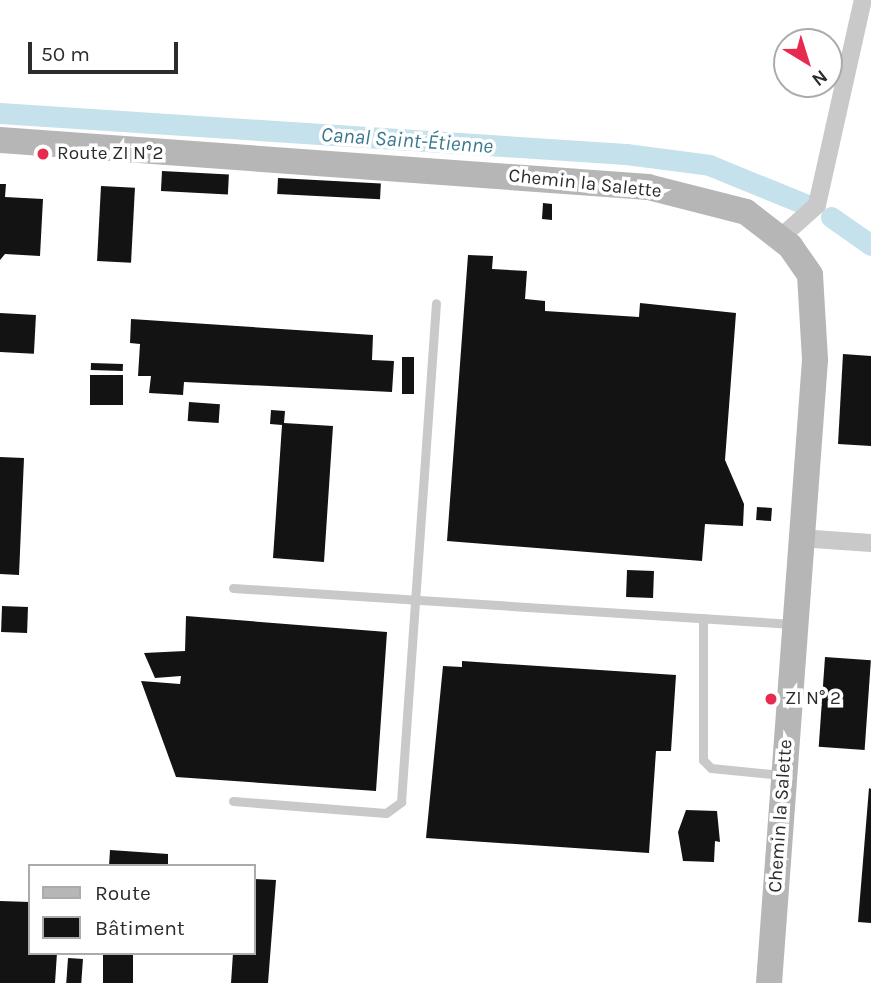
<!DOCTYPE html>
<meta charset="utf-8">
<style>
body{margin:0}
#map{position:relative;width:871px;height:983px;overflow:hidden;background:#fff;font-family:Karla,sans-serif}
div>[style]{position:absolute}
.canal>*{height:21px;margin:-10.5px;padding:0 10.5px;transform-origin:10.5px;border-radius:10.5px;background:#c5e1eb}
.building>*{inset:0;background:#131313;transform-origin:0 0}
.lane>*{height:9px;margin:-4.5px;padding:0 4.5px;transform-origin:4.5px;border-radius:4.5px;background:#c9c9c9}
.street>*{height:18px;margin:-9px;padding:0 9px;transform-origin:9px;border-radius:9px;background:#c9c9c9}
.secondary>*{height:26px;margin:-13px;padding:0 13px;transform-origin:13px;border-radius:13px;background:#b6b6b6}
.dots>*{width:19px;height:19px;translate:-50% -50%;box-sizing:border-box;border:4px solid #fff;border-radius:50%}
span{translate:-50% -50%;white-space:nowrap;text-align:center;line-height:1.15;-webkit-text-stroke:7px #fff;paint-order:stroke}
.poi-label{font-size:19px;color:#2c2c2c}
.left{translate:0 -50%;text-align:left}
.street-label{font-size:19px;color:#2c2c2c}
.water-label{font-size:21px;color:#3a788f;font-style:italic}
.legend{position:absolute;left:28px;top:864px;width:228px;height:91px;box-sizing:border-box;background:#fff;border:2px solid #ababab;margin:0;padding:9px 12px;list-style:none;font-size:21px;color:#2c2c2c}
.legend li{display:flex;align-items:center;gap:14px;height:35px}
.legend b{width:35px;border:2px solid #ababab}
.north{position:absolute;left:773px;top:28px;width:70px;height:70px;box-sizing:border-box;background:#fff;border:2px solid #ababab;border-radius:50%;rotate:142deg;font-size:19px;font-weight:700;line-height:28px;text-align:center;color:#2c2c2c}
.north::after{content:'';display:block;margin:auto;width:24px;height:32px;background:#e72b4e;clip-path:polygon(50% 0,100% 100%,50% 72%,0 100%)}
.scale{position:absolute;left:28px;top:42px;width:150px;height:32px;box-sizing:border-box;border:4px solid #2c2c2c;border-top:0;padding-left:9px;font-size:21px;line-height:24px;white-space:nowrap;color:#2c2c2c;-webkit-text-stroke:5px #fff;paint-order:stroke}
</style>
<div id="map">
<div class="canal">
<i style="left:0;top:113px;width:627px;rotate:3.75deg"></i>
<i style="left:626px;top:154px;width:84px;rotate:7.5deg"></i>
<i style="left:709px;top:165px;width:106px;rotate:22.2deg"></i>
<i style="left:831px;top:217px;width:49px;rotate:35deg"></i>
</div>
<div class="building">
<i style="left:162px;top:171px;width:67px;height:20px;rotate:3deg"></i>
<i style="left:278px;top:178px;width:103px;height:16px;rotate:3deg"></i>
<i style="clip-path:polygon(0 184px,6px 184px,5px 197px,43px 199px,40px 256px,5px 254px,0 260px)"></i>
<i style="left:101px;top:186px;width:34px;height:75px;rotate:3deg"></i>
<i style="clip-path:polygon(543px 203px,552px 204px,552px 220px,542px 219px)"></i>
<i style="clip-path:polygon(468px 255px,493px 256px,492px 269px,527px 271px,525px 299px,545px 301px,545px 311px,639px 317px,640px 303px,736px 313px,725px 460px,744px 504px,743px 526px,705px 524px,702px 561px,447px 541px)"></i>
<i style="left:0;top:313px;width:36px;height:39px;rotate:3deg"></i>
<i style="clip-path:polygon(131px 319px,373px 335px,372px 360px,394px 361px,392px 392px,184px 382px,183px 395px,149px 393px,151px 376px,138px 376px,140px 344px,130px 343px)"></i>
<i style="clip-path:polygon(843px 354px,871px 356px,871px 446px,838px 444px)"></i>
<i style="left:402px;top:357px;width:12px;height:37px"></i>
<i style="left:91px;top:363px;width:32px;height:7px;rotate:2deg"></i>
<i style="left:90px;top:375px;width:33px;height:30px"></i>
<i style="left:189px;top:402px;width:31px;height:19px;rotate:4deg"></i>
<i style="clip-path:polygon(271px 410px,285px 411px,284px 423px,333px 426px,324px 562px,273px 558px,282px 425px,270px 424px)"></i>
<i style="clip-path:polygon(0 457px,24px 458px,19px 575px,0 574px)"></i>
<i style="left:757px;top:507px;width:15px;height:13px;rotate:4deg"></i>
<i style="left:627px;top:570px;width:27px;height:27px;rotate:2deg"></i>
<i style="left:2px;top:606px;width:26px;height:26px;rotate:2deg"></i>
<i style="clip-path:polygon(186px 616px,387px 632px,376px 791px,176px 777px,141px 681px,180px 684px,181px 676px,155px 678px,144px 653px,185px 651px)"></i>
<i style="left:825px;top:657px;width:46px;height:90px;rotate:4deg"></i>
<i style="clip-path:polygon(462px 661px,676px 675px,671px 751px,656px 751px,649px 853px,426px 838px,443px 666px,462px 667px)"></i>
<i style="clip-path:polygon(869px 788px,871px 789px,871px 923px,858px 922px)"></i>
<i style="clip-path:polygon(686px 810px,717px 811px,720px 842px,715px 841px,714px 862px,683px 861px,678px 832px)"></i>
<i style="clip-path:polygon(110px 850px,168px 854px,168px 866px,109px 866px)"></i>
<i style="clip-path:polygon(254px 879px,276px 880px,268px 983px,231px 983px,233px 953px,254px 953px)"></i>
<i style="clip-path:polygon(0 901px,30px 902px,30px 953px,57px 953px,55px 983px,0 983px)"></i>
<i style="left:103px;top:953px;width:30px;height:30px"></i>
<i style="left:68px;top:958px;width:15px;height:25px;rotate:4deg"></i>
</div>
<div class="lane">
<i style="left:233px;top:588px;width:560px;rotate:3.68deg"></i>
<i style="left:703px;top:618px;width:142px;rotate:90deg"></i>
<i style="left:703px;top:760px;width:11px;rotate:45deg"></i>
<i style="left:711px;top:768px;width:71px;rotate:5.6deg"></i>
<i style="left:233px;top:801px;width:153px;rotate:4.5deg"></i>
<i style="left:386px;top:813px;width:19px;rotate:-36deg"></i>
<i style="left:401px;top:802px;width:500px;rotate:-85.99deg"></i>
</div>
<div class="street">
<i style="left:781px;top:237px;width:48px;rotate:-41.6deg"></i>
<i style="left:817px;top:205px;width:210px;rotate:-77.4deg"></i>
<i style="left:800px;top:538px;width:71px;rotate:4deg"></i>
</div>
<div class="secondary">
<i style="left:0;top:140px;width:650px;rotate:4.15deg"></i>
<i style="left:648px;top:187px;width:101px;rotate:14.3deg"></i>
<i style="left:746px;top:212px;width:56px;rotate:37.7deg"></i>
<i style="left:790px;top:246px;width:35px;rotate:55deg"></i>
<i style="left:810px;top:275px;width:85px;rotate:86.6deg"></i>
<i style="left:815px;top:360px;width:625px;rotate:94.22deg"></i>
</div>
<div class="dots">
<i style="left:43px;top:154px;background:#e72b4e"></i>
<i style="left:771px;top:699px;background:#e72b4e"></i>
</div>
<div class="poi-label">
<span class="left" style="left:57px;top:154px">Route ZI N°2</span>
<span class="left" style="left:785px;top:699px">ZI N° 2</span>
</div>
<div class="street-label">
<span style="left:585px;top:184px;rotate:6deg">Chemin la Salette</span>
<span style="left:781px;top:816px;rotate:-86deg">Chemin la Salette</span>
</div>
<div class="water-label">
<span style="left:407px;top:140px;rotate:4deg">Canal Saint-Étienne</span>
</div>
<ul class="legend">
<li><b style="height:9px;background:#b6b6b6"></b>Route</li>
<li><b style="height:19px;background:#131313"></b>Bâtiment</li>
</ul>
<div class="north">N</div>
<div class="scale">50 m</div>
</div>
